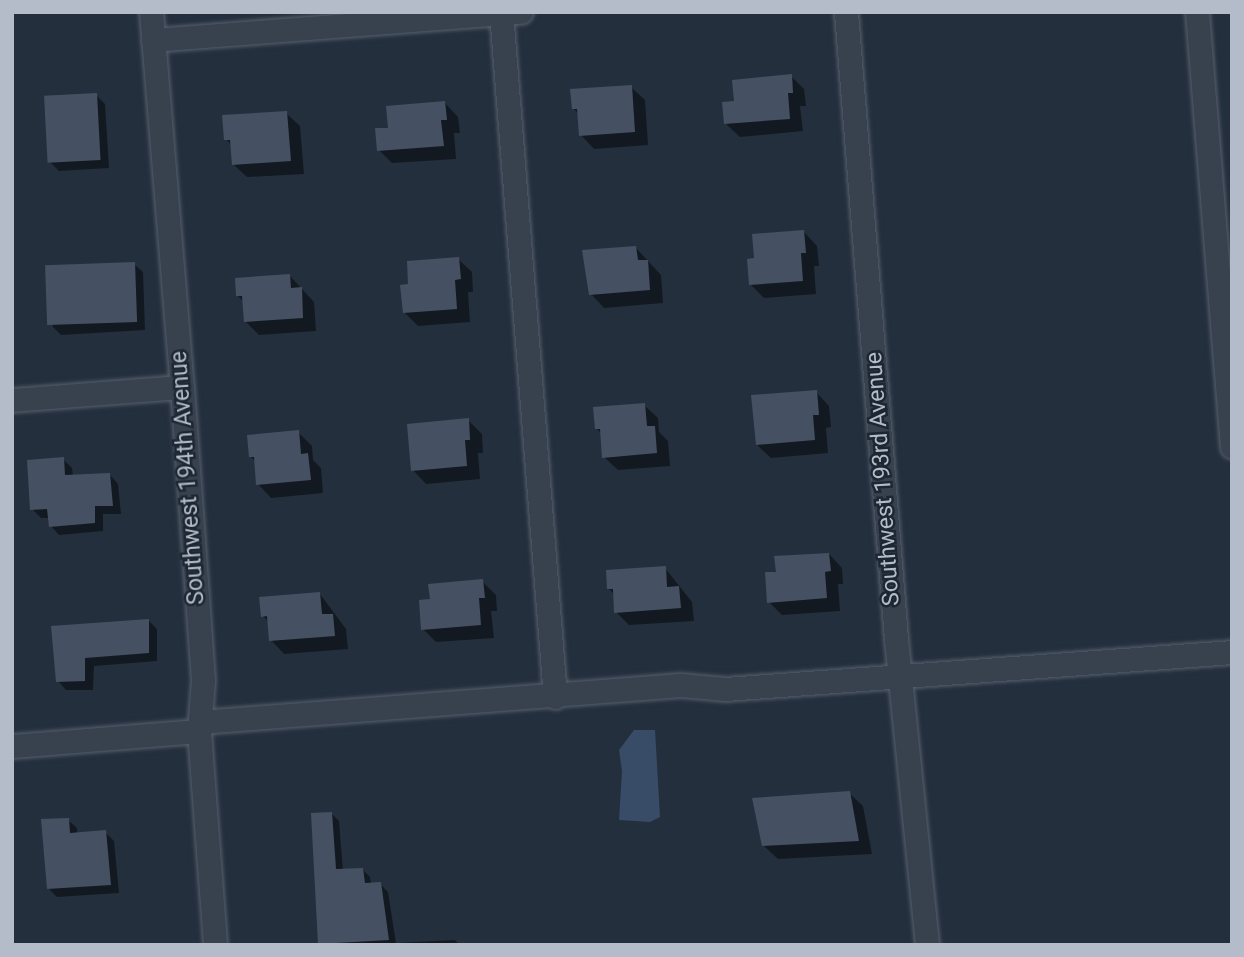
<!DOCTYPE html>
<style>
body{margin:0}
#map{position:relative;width:1244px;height:957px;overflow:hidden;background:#242f3e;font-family:Roboto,sans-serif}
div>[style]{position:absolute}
.water>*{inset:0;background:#394c67}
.shadow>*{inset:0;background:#0007}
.building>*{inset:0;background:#455162;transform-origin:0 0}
.roads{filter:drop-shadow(0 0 2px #565f6c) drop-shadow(0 0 2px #565f6c)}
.minor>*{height:23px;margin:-11.5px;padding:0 11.5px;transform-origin:11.5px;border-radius:11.5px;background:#38414e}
span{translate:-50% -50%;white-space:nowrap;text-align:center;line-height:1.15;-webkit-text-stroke:5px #1d2633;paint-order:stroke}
.street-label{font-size:23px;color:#b4bcc9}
.frame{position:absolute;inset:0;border:14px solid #b4bcc9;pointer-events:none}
</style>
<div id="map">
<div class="water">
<i style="clip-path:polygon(634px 730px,655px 730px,660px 817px,650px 822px,619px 820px,622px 771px,619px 750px)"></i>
</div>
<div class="shadow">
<i style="clip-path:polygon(791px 76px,804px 89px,806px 106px,800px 106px,803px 131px,740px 137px,726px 124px,735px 102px)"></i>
<i style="clip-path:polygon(631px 87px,645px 100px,648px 145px,594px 149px,581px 135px,579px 115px,574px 109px)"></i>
<i style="clip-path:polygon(96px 95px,105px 104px,109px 168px,59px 171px,50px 162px)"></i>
<i style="clip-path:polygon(445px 103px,458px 117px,460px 133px,454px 133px,456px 159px,392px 163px,379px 150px,390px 130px)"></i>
<i style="clip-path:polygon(286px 113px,300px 126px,304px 174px,247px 177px,233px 164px,232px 146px,226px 139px)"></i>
<i style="clip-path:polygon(804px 232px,817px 246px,819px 266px,814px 266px,816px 294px,764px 298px,751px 285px,756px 259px)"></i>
<i style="clip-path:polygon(636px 248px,661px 275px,663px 303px,604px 308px,591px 294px)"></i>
<i style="clip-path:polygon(458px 259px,472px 272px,473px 292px,468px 292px,470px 322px,418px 326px,404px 312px,410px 286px)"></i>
<i style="clip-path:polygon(134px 264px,143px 272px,145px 330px,61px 335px,52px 326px)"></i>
<i style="clip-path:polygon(290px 276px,314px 302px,316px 331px,259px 335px,245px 321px,244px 302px,238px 296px)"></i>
<i style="clip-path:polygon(816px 392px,829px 406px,831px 427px,826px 428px,828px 453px,771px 458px,757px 445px)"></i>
<i style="clip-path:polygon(644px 405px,658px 418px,659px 432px,668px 441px,670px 466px,618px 470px,604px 457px,602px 434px,596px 428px)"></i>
<i style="clip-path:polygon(468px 420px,482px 434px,483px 453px,478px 453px,480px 479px,426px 484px,413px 470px)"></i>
<i style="clip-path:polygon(298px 432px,312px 446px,313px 460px,321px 468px,323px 493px,271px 498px,258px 484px,256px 462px,250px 456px)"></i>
<i style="clip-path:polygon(63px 459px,72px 468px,73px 476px,110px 475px,118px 484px,121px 514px,103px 514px,103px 531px,59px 535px,51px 526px,49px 518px,41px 518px,32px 509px)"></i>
<i style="clip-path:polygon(829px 554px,842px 568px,843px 584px,838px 584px,840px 611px,782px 615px,769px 602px,778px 573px)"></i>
<i style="clip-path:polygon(665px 568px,692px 602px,694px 621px,629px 625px,616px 612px,615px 595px,608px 588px)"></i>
<i style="clip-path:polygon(482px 581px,496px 595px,497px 611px,491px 611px,494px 638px,436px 642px,423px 629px,431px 601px)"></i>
<i style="clip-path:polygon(320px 594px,346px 629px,348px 649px,284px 654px,271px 640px,269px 622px,263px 616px)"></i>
<i style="clip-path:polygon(148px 620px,157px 629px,157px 661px,94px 666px,93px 690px,66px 690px,58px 681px,53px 628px)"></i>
<i style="clip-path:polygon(849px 793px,863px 806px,872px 854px,778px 859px,764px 846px)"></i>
<i style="clip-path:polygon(331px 813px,339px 821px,343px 871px,362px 869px,370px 877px,371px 884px,380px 884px,388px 892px,396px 943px,455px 940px,460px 945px,320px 943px)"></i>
<i style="clip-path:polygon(68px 820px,77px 828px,77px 834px,105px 832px,114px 841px,119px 893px,57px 897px,48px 888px)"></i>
</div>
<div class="building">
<i style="clip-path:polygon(792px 74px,793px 93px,788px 93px,790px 119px,724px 124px,722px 102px,734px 101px,732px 80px)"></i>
<i style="clip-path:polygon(632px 85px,635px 132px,579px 136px,577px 109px,572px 109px,570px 89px)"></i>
<i style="left:97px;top:93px;width:67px;height:53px;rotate:87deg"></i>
<i style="clip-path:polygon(445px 101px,447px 120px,441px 120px,444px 146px,377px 151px,375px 128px,388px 128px,386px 106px)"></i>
<i style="clip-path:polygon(287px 111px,291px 161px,232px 165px,230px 140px,224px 140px,222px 115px)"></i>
<i style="clip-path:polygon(804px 230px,806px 253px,801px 253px,803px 281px,749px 285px,747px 259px,754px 258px,752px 234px)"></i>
<i style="clip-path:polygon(636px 246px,638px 260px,648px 260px,650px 290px,589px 295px,582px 250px)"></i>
<i style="clip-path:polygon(459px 257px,461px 279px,455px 280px,457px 309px,403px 313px,400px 285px,408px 284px,407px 261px)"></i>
<i style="left:135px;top:262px;width:60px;height:90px;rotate:88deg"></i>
<i style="clip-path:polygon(290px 274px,291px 288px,302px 287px,303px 318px,244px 322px,242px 296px,236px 296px,235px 278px)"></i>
<i style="clip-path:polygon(817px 390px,819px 415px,813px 415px,815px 440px,756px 445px,751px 395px)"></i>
<i style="clip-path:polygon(645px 403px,647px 426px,655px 426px,657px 453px,602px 458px,600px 429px,595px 429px,593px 407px)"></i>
<i style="clip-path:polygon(469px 418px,470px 440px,465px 440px,467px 466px,411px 471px,407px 424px)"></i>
<i style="clip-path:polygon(299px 430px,301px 454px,308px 453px,311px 480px,256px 485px,254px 457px,249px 457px,247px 435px)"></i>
<i style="clip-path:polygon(64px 457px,65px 475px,110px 473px,113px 506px,95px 506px,95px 523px,49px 527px,47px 509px,30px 510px,27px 460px)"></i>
<i style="clip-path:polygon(829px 553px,831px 571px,825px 572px,827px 598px,767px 603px,765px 572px,776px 572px,774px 556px)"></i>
<i style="clip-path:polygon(666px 566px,667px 587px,679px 586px,681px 608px,614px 613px,613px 589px,607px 589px,606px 570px)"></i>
<i style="clip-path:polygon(483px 579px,485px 598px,479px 598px,481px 625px,421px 630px,419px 600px,430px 599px,428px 584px)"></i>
<i style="clip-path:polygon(320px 592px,322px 614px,333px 614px,335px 636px,269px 641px,267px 616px,261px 617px,259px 597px)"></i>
<i style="clip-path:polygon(149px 619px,149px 653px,85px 658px,85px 681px,56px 682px,51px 626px)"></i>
<i style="clip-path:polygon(850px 791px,859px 841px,762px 846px,752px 798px)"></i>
<i style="clip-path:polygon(332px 812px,336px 869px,363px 868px,365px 883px,381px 882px,389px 940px,318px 944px,311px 813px)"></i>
<i style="clip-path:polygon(69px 818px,70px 833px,106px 830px,111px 885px,47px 889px,41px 819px)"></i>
</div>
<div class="roads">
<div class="minor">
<i style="left:151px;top:12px;width:376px;rotate:85.3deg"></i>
<i style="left:182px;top:387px;width:294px;rotate:85.9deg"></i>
<i style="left:203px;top:680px;width:51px;rotate:94.5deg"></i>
<i style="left:199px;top:731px;width:215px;rotate:85.7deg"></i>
<i style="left:501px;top:12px;width:687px;rotate:85.49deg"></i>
<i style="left:846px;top:12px;width:629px;rotate:85.44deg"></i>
<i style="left:896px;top:639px;width:308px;rotate:84.2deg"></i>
<i style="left:1197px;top:12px;width:436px;rotate:85.4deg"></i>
<i style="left:153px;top:40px;width:369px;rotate:-4.4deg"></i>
<i style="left:12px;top:400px;width:170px;rotate:-4.4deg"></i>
<i style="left:200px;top:722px;width:482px;rotate:-4.4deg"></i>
<i style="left:681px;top:685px;width:44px;rotate:5.2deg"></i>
<i style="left:725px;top:689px;width:508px;rotate:-4.17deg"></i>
<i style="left:12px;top:746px;width:188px;rotate:-4.6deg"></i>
</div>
</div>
<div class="street-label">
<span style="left:188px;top:478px;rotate:-94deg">Southwest 194th Avenue</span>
<span style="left:883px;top:479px;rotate:-94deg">Southwest 193rd Avenue</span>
</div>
<div class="frame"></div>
</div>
